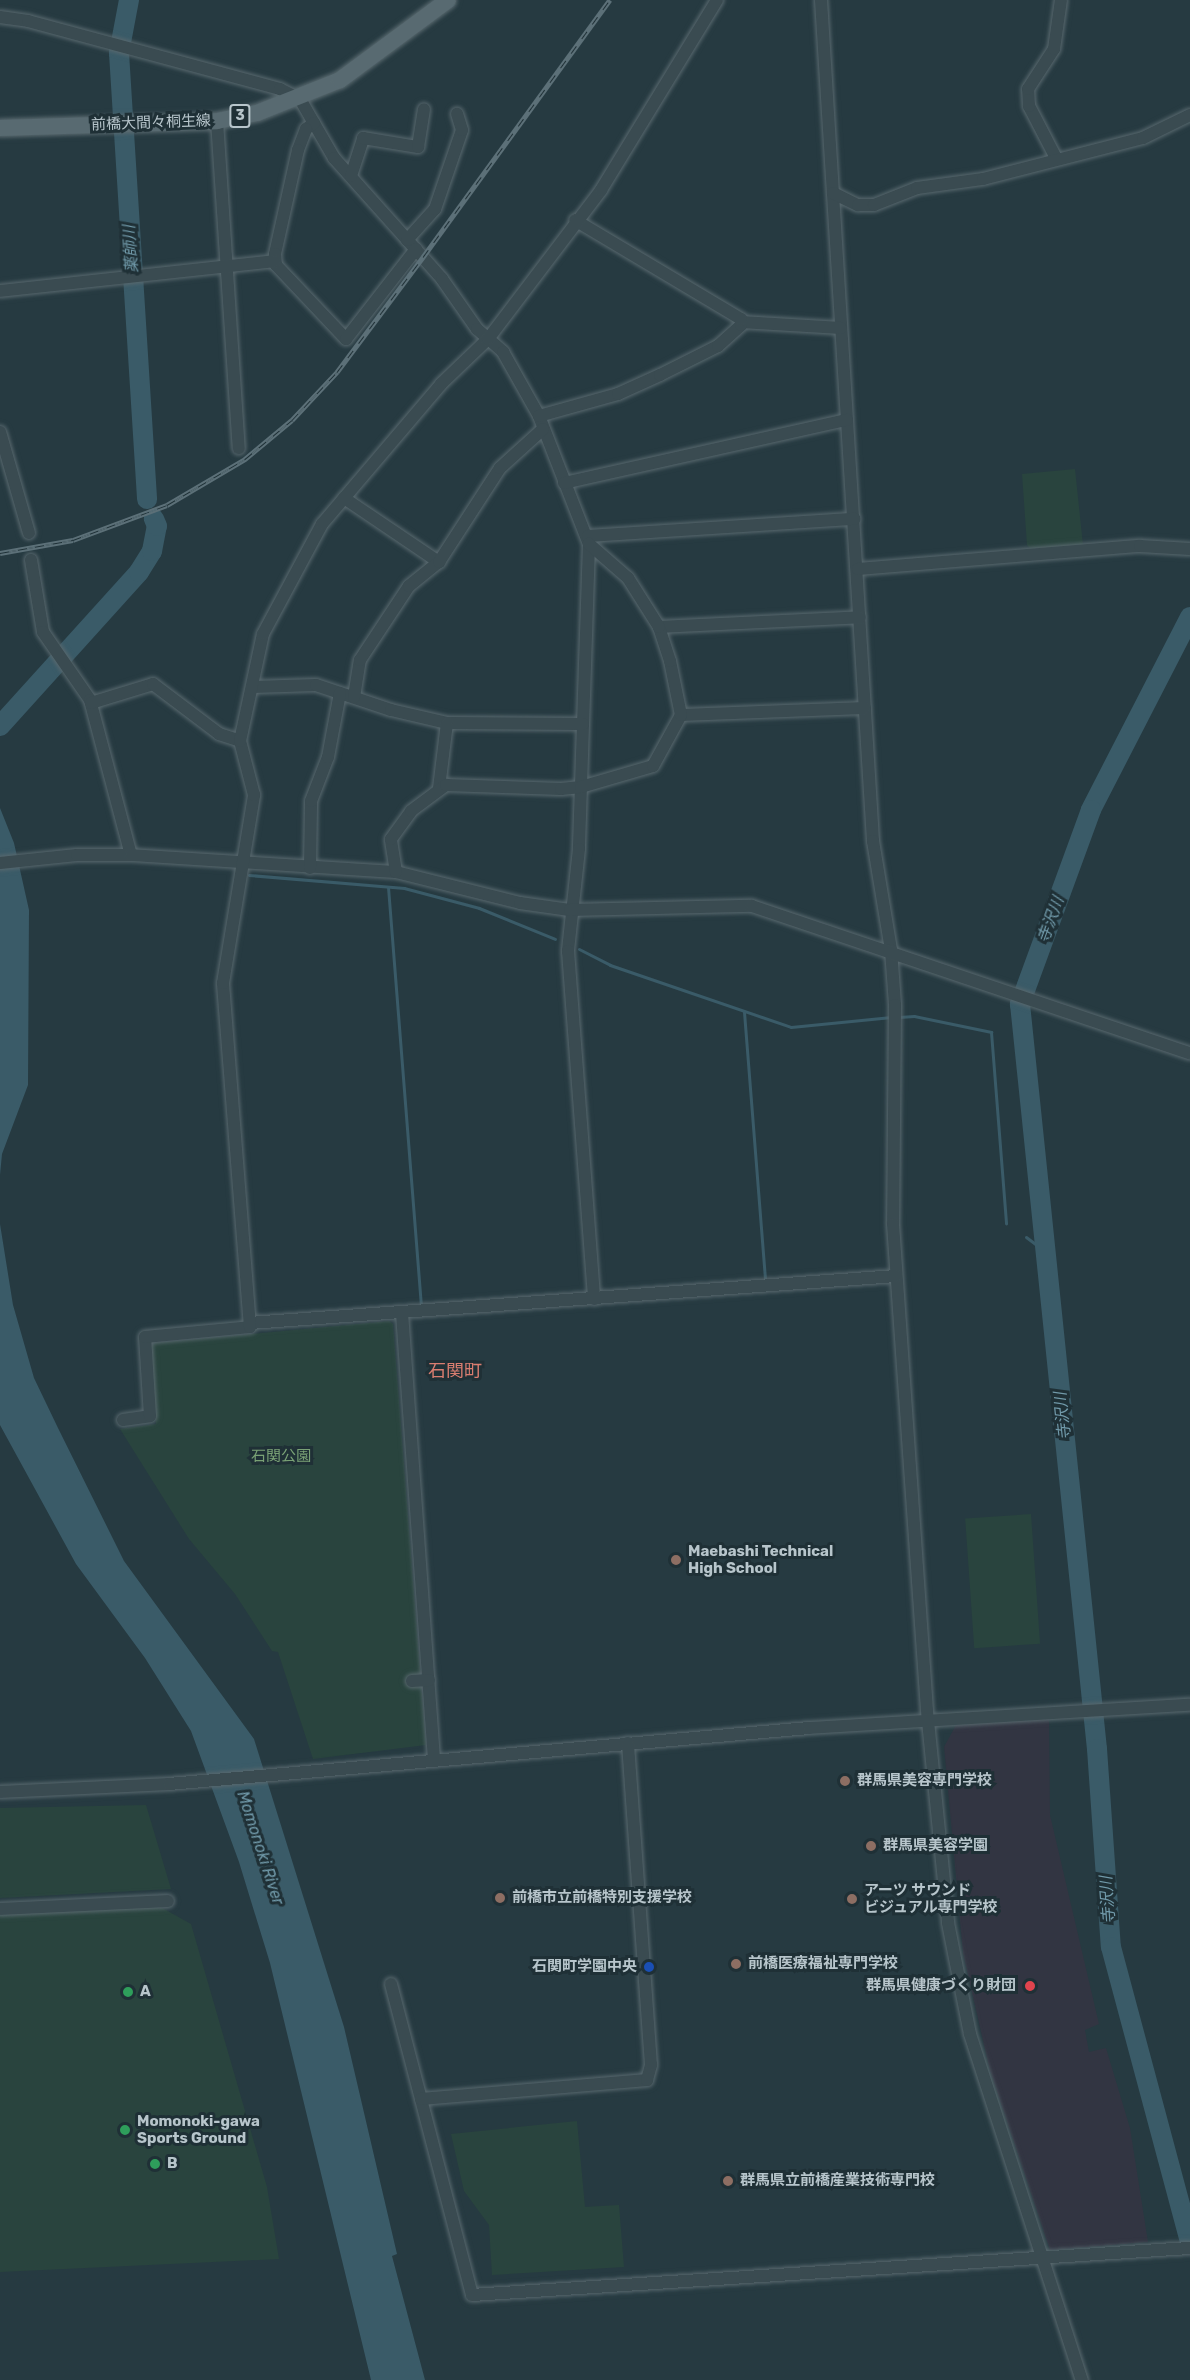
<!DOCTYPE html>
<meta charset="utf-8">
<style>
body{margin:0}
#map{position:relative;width:1190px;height:2380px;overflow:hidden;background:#263a41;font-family:Rubik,"Noto Sans JP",sans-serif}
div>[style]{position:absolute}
.medical>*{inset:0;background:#323542}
.green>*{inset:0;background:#29443e;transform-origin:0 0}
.water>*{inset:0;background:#3a5b68}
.stream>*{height:3px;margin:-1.5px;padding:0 1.5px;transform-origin:1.5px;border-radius:1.5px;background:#3a5b68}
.river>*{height:20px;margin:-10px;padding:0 10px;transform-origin:10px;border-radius:10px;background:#3a5b68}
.roads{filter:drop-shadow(0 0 2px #58686e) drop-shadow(0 0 2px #58686e)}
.minor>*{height:12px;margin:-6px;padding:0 6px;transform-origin:6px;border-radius:6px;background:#3a4b51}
.major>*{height:16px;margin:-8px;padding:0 8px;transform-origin:8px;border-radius:8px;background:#586a71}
.rail>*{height:5px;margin-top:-2.5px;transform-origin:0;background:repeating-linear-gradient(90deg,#1f3036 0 9px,#5c7078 0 18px);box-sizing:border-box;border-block:2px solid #5c7078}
.dots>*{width:16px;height:16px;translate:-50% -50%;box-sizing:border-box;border:3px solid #1f3036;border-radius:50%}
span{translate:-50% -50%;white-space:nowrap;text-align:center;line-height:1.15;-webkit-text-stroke:6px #1f3036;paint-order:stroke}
.shield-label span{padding:2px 4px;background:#1f3036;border:2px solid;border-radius:4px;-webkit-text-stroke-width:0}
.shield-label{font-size:14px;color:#b7c5cb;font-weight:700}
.street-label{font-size:15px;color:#b7c5cb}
.park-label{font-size:15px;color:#79a175}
.poi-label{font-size:15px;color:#b7c5cb;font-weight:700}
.left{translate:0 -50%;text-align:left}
.right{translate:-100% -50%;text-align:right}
.water-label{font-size:16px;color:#719aaa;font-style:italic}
.quarter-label{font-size:18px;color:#d87d70}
</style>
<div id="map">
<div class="medical">
<i style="clip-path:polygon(1049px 1719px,1050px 1815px,1099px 2024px,1085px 2030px,1089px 2052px,1106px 2048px,1130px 2128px,1148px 2242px,1050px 2250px,990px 2071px,963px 1953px,944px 1747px,956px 1725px)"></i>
</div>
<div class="green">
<i style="clip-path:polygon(1075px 469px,1083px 545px,1032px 551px,1027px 545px,1022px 474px)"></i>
<i style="clip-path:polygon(389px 1321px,393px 1324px,426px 1745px,313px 1759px,278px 1652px,272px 1651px,235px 1594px,189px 1539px,120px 1429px,156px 1424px,150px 1346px,154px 1343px)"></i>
<i style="left:1031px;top:1514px;width:130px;height:66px;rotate:86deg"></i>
<i style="clip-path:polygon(146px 1805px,171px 1889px,0 1898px,0 1808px)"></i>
<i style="clip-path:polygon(155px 1904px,191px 1924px,267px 2187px,279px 2259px,0 2272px,0 1912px)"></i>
<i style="clip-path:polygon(577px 2121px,585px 2207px,619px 2205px,624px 2267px,492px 2275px,489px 2225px,464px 2191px,451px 2134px)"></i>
</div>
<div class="water">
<i style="clip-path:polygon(0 808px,14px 843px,29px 910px,28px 1085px,2px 1154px,0 1175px)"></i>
<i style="clip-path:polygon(0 1224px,13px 1305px,34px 1378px,58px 1428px,124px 1561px,254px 1739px,344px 2027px,397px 2254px,392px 2256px,425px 2380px,371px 2380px,270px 1963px,239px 1862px,191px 1731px,145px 1658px,76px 1564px,0 1425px)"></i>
</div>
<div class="stream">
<i style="left:249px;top:875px;width:156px;rotate:4.8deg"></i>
<i style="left:404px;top:888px;width:78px;rotate:14.9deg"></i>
<i style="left:479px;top:908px;width:82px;rotate:22.2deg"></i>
<i style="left:388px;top:887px;width:418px;rotate:85.5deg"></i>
<i style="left:579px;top:949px;width:35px;rotate:27deg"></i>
<i style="left:610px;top:965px;width:191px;rotate:18.9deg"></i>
<i style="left:791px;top:1027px;width:101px;rotate:-5.7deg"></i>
<i style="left:744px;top:1012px;width:269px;rotate:85.5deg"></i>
<i style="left:899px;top:1017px;width:15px;rotate:-4deg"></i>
<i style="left:914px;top:1016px;width:79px;rotate:11.7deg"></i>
<i style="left:991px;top:1032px;width:192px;rotate:85.5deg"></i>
<i style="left:1026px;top:1237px;width:25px;rotate:37deg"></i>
</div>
<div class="river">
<i style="left:129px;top:0;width:54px;rotate:100.7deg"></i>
<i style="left:119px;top:53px;width:447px;rotate:86.4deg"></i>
<i style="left:1190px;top:617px;width:217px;rotate:117.2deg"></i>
<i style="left:1091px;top:810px;width:207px;rotate:110.1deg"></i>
<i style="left:1020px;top:1004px;width:749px;rotate:84.1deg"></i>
<i style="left:1097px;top:1749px;width:198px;rotate:86deg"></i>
<i style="left:1111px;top:1947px;width:304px;rotate:75deg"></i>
<i style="left:0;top:726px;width:207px;rotate:-47.9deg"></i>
<i style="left:139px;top:572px;width:25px;rotate:-58deg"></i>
<i style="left:152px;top:551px;width:25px;rotate:-79deg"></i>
<i style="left:157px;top:526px;width:8px;rotate:-113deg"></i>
</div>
<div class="roads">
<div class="minor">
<i style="left:821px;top:0;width:843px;rotate:86.46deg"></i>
<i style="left:873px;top:841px;width:110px;rotate:80.6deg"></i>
<i style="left:891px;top:950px;width:55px;rotate:85.8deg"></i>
<i style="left:895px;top:1005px;width:219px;rotate:90.5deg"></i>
<i style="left:893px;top:1224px;width:498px;rotate:86deg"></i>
<i style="left:928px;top:1721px;width:203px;rotate:84.3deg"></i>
<i style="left:948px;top:1923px;width:113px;rotate:78.8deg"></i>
<i style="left:970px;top:2034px;width:364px;rotate:72.1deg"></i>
<i style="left:0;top:17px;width:28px;rotate:8deg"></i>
<i style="left:28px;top:21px;width:261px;rotate:15.1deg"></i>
<i style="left:280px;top:89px;width:22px;rotate:27deg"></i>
<i style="left:300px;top:99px;width:68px;rotate:60deg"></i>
<i style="left:334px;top:158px;width:162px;rotate:48.2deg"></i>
<i style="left:442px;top:279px;width:61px;rotate:55deg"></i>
<i style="left:477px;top:329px;width:35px;rotate:41deg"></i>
<i style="left:503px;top:352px;width:73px;rotate:60.6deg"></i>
<i style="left:539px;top:416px;width:137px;rotate:68.7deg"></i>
<i style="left:589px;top:544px;width:305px;rotate:91.9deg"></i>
<i style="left:579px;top:849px;width:103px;rotate:96.2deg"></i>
<i style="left:568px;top:951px;width:349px;rotate:85.7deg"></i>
<i style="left:217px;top:121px;width:328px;rotate:86.2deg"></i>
<i style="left:314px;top:123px;width:10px;rotate:143deg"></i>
<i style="left:306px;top:129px;width:22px;rotate:111deg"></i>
<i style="left:298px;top:150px;width:107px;rotate:102.5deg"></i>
<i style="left:275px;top:254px;width:11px;rotate:85deg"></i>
<i style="left:276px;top:265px;width:102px;rotate:46.6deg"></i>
<i style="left:346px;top:339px;width:114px;rotate:-52.1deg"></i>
<i style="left:1056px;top:158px;width:59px;rotate:-117.4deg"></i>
<i style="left:1029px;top:106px;width:17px;rotate:-93deg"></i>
<i style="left:1028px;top:89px;width:48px;rotate:-57deg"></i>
<i style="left:1054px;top:49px;width:49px;rotate:-81.9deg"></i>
<i style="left:351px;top:176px;width:40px;rotate:-72deg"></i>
<i style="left:363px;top:138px;width:56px;rotate:9.3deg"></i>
<i style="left:418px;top:147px;width:38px;rotate:-81deg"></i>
<i style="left:833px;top:193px;width:28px;rotate:26deg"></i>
<i style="left:858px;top:205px;width:16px"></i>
<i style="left:874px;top:205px;width:46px;rotate:-21.6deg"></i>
<i style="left:917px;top:188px;width:67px;rotate:-7.8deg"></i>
<i style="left:983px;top:179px;width:165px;rotate:-14.4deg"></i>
<i style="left:1143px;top:138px;width:52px;rotate:-26.1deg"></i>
<i style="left:407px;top:240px;width:42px;rotate:-47.9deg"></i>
<i style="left:435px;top:209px;width:83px;rotate:-71.1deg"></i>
<i style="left:462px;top:130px;width:17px;rotate:-107deg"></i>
<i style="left:0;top:291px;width:276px;rotate:-6.2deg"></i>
<i style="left:741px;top:322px;width:100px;rotate:3.4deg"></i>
<i style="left:539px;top:416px;width:82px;rotate:-15.6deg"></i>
<i style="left:618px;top:394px;width:46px;rotate:-24.3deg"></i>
<i style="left:660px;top:375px;width:65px;rotate:-26.6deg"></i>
<i style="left:718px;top:346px;width:31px;rotate:-42deg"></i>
<i style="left:741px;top:325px;width:6px;rotate:-90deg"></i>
<i style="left:741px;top:319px;width:193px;rotate:-149.2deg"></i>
<i style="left:0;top:432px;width:105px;rotate:74deg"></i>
<i style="left:564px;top:483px;width:290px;rotate:-12.6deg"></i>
<i style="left:344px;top:498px;width:115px;rotate:34deg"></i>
<i style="left:588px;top:536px;width:267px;rotate:-3.7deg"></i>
<i style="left:31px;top:560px;width:73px;rotate:80.5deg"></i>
<i style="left:43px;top:632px;width:83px;rotate:55.3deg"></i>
<i style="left:90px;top:700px;width:160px;rotate:75.2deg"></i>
<i style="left:858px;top:569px;width:283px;rotate:-4.7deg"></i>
<i style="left:1140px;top:546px;width:50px;rotate:3.4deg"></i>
<i style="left:659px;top:627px;width:201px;rotate:-2.8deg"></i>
<i style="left:253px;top:687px;width:63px;rotate:-1.8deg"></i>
<i style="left:316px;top:685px;width:79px;rotate:18.4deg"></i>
<i style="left:391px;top:710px;width:57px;rotate:13.1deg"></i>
<i style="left:447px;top:723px;width:136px;rotate:0.4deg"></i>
<i style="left:354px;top:697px;width:37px;rotate:-81deg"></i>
<i style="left:360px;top:660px;width:89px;rotate:-56.5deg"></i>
<i style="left:409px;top:586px;width:38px;rotate:-39deg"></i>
<i style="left:439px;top:562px;width:112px;rotate:-57deg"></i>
<i style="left:500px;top:468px;width:58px;rotate:-42.2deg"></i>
<i style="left:91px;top:703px;width:65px;rotate:-17deg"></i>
<i style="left:153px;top:684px;width:83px;rotate:37.1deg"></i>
<i style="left:219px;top:734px;width:22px;rotate:18deg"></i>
<i style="left:681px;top:715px;width:184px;rotate:-2.2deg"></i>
<i style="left:439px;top:788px;width:65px;rotate:-83deg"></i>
<i style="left:0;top:863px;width:77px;rotate:-5.9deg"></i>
<i style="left:77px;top:855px;width:54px"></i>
<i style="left:131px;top:855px;width:266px;rotate:3.7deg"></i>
<i style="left:396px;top:872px;width:128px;rotate:14deg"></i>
<i style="left:520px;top:903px;width:50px;rotate:8deg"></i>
<i style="left:570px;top:910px;width:182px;rotate:-1.3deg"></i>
<i style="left:752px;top:906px;width:462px;rotate:18.6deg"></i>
<i style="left:310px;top:868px;width:67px;rotate:-89.1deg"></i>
<i style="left:311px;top:801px;width:47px;rotate:-68.9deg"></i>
<i style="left:328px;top:757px;width:65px;rotate:-79.4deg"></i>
<i style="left:396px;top:872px;width:33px;rotate:-99deg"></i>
<i style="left:391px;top:839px;width:34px;rotate:-54deg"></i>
<i style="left:411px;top:811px;width:44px;rotate:-36.6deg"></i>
<i style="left:446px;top:785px;width:115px;rotate:2deg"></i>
<i style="left:561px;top:789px;width:20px;rotate:-6deg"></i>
<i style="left:581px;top:787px;width:75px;rotate:-16.3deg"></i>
<i style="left:653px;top:766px;width:58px;rotate:-61.2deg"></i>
<i style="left:681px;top:715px;width:55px;rotate:-101.5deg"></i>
<i style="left:670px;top:661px;width:36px;rotate:-108deg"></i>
<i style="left:659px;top:627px;width:58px;rotate:-122.3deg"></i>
<i style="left:628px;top:578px;width:52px;rotate:-138.9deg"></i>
<i style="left:402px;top:1313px;width:447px;rotate:85.9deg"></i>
<i style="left:250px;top:1323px;width:648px;rotate:-4.16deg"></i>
<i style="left:123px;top:1420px;width:27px;rotate:-8deg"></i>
<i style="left:150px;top:1416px;width:79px;rotate:-93.6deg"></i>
<i style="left:145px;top:1337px;width:105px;rotate:-5.4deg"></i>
<i style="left:250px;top:1327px;width:345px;rotate:-94.5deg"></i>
<i style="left:223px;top:983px;width:191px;rotate:-80.6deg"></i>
<i style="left:254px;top:795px;width:56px;rotate:-104.5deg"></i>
<i style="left:240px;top:741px;width:109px;rotate:-77.9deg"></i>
<i style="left:263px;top:634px;width:125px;rotate:-61.8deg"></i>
<i style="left:322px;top:524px;width:184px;rotate:-49.6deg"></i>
<i style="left:441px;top:384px;width:65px;rotate:-43.8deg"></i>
<i style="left:488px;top:339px;width:187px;rotate:-52.8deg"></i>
<i style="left:601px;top:190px;width:223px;rotate:-58.6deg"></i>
<i style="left:412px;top:1681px;width:17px;rotate:-3deg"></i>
<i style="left:0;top:1792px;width:169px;rotate:-2.7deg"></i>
<i style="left:169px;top:1784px;width:642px;rotate:-5deg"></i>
<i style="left:809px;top:1728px;width:382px;rotate:-3.5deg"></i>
<i style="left:0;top:1909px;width:168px;rotate:-2.7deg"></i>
<i style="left:391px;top:1984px;width:321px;rotate:75.4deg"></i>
<i style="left:472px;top:2295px;width:720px;rotate:-3.75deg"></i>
<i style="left:421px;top:2099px;width:227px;rotate:-4.8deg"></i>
<i style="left:647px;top:2080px;width:16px;rotate:-75deg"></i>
<i style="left:651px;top:2065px;width:323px;rotate:-94.1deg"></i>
</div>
<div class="major">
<i style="left:0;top:128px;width:217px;rotate:-1.8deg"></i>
<i style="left:217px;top:121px;width:41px;rotate:-11.3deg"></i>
<i style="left:257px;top:113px;width:89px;rotate:-21.7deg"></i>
<i style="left:340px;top:80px;width:134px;rotate:-36.5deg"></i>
</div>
</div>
<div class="rail">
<i style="left:0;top:553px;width:74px;rotate:-10.1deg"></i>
<i style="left:73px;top:540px;width:100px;rotate:-20.4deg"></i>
<i style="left:167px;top:505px;width:91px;rotate:-30.5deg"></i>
<i style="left:245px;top:459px;width:61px;rotate:-39.7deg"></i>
<i style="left:292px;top:420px;width:66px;rotate:-46.8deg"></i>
<i style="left:337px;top:372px;width:144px;rotate:-53.2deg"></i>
<i style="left:423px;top:257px;width:318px;rotate:-54deg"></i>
</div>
<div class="dots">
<i style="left:676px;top:1560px;background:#8d6e63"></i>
<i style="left:845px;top:1781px;background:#8d6e63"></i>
<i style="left:871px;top:1846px;background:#8d6e63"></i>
<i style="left:500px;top:1898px;background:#8d6e63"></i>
<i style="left:852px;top:1899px;background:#8d6e63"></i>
<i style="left:736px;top:1964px;background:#8d6e63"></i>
<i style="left:649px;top:1967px;background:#1a4fb4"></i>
<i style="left:1030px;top:1986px;background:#e0444e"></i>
<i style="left:128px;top:1992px;background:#2e9e5b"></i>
<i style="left:125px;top:2130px;background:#2e9e5b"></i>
<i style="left:155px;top:2164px;background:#2e9e5b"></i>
<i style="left:728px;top:2181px;background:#8d6e63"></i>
</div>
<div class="shield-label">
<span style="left:240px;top:116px">3</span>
</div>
<div class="street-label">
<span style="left:151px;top:123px;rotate:-2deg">前橋大間々桐生線</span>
</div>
<div class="park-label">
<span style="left:281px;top:1457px">石関公園</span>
</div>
<div class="poi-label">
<span class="left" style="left:688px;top:1560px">Maebashi Technical<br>High School</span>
<span class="left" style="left:857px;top:1781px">群馬県美容専門学校</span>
<span class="left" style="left:883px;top:1846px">群馬県美容学園</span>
<span class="left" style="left:864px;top:1899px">アーツ サウンド<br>ビジュアル専門学校</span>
<span class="left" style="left:512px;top:1898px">前橋市立前橋特別支援学校</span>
<span class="left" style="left:748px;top:1964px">前橋医療福祉専門学校</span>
<span class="right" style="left:637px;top:1967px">石関町学園中央</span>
<span class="right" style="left:1016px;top:1986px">群馬県健康づくり財団</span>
<span class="left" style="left:140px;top:1992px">A</span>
<span class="left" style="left:137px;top:2130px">Momonoki-gawa<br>Sports Ground</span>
<span class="left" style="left:167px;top:2164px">B</span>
<span class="left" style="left:740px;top:2181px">群馬県立前橋産業技術専門校</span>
</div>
<div class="water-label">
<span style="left:131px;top:249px;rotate:-94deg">薬師川</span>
<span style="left:1051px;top:920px;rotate:-70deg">寺沢川</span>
<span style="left:1063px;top:1416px;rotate:-96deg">寺沢川</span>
<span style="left:260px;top:1848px;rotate:72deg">Momonoki River</span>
<span style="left:1108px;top:1900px;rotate:-94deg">寺沢川</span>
</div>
<div class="quarter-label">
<span style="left:455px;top:1371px">石関町</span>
</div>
</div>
